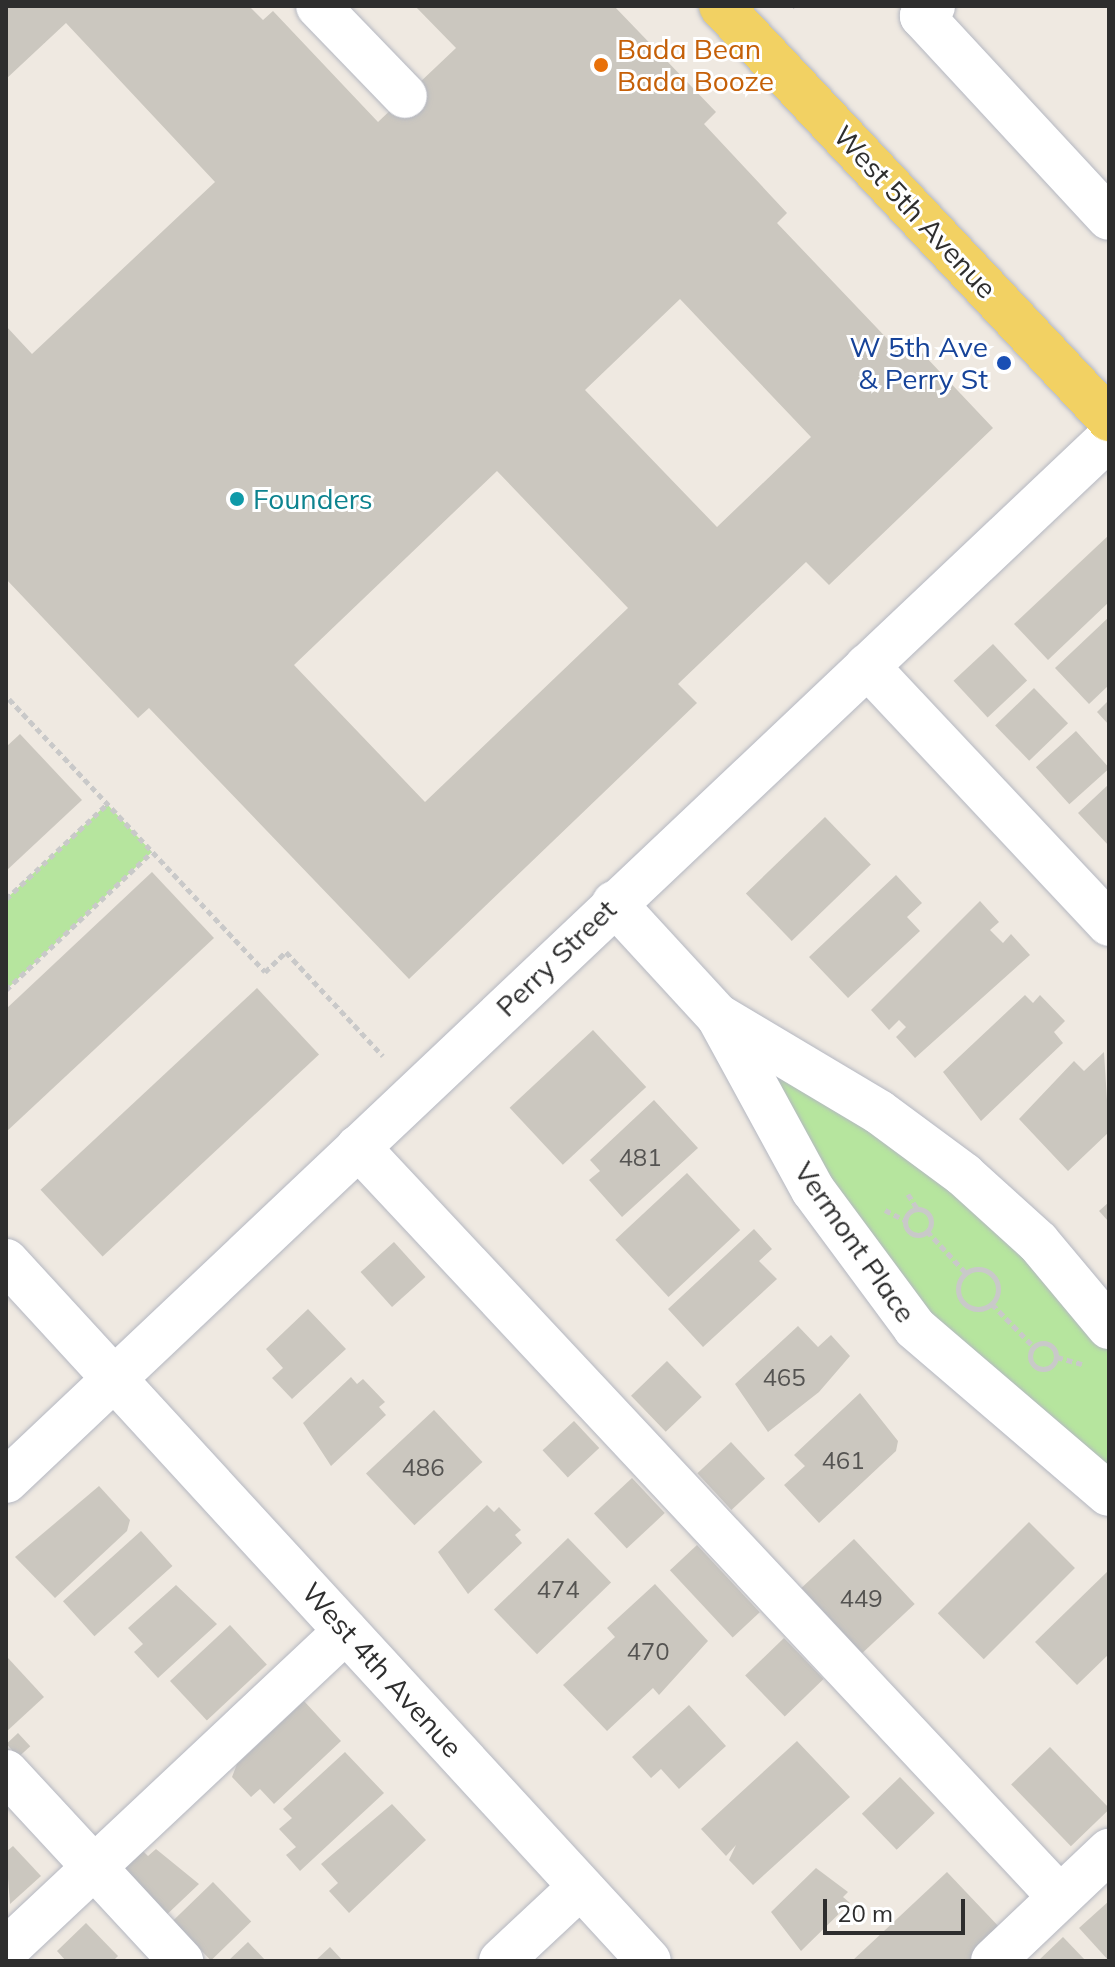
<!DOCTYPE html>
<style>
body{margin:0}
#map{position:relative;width:1115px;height:1967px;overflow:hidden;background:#efe9e1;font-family:Mulish,sans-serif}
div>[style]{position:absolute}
.green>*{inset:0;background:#b6e59e}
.building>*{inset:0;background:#cbc7bf;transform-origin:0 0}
.path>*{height:5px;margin-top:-2.5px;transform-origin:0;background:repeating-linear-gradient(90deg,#c9c9c9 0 6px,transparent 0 10px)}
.path>.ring{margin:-2.5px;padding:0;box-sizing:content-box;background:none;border:5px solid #c9c9c9;border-radius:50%}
.roads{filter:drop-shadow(0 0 2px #b4b7c1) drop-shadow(0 0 2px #b4b7c1)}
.minor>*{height:44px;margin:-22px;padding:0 22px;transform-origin:22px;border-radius:22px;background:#fff}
.major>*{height:44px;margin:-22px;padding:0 22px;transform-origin:22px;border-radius:22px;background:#f2d163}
.dots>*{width:22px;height:22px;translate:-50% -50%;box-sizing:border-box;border:4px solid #fff;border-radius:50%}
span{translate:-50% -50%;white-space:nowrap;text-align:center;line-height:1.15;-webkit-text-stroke:6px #fff;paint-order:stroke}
.number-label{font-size:24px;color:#555452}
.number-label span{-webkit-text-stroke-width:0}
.food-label{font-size:28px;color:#c56008}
.left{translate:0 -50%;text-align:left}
.street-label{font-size:28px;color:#2e2e2e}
.transit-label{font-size:28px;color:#164399}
.right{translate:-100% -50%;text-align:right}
.culture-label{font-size:28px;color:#0d838f}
.frame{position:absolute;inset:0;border:8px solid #2e2e2e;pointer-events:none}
.scale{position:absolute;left:823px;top:1899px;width:142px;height:36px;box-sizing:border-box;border:4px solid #2e2e2e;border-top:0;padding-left:10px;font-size:24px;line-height:28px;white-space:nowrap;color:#2e2e2e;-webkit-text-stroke:6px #fff;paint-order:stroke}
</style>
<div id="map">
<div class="green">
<i style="clip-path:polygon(107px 804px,152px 852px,6px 990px,6px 899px)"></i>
<i style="clip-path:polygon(718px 1016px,879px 1112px,1109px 1327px,1109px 1494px,978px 1388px)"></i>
</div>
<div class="building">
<i style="clip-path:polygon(evenodd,6px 6px,249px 6px,263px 20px,273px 11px,378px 122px,456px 48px,415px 6px,614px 6px,716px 112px,704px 124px,787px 213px,777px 223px,896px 348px,907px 337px,993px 428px,829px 585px,806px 562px,678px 684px,697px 703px,409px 979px,149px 708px,138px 718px,6px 579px,6px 326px,32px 354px,215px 182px,66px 23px,6px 79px,6px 6px,680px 299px,811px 437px,717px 527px,585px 390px,680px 299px,6px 6px,497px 471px,628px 608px,425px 802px,294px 665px,497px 471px)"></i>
<i style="clip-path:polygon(1109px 535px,1109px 602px,1048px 660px,1014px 624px)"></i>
<i style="clip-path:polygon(1109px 617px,1109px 685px,1089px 704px,1055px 668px)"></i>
<i style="left:993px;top:644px;width:50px;height:54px;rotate:47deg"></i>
<i style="left:1034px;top:688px;width:49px;height:54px;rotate:46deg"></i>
<i style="clip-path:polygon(1109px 700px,1109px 725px,1097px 712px)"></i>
<i style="left:1076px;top:731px;width:50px;height:54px;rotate:48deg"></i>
<i style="clip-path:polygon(20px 734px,82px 800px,6px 871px,6px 747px)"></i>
<i style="clip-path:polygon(1109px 784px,1109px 846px,1078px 813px)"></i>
<i style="left:825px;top:817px;width:66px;height:110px;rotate:46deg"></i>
<i style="clip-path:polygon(152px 872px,214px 938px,6px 1132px,6px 1009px)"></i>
<i style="clip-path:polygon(896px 875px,922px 903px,907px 917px,920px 931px,848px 998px,809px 957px)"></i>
<i style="clip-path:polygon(980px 901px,999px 922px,990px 930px,1003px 943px,1011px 934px,1030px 955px,915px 1058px,896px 1037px,906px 1027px,899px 1020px,889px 1030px,871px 1010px)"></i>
<i style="left:257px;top:988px;width:91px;height:296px;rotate:47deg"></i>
<i style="clip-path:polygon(1025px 995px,1033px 1003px,1040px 995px,1065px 1021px,1054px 1032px,1063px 1043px,981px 1121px,943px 1072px)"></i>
<i style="left:593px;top:1030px;width:78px;height:114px;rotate:47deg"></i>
<i style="clip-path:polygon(1104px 1052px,1109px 1132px,1068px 1171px,1019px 1119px,1074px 1061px,1084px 1071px)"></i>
<i style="clip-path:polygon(654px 1100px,698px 1148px,622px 1217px,589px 1180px,600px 1171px,590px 1160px)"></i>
<i style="left:687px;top:1173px;width:78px;height:98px;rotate:47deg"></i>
<i style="clip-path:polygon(1109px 1202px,1109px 1222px,1099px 1211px)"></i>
<i style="clip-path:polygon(754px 1229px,772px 1249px,759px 1261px,777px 1279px,703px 1347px,668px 1309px)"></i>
<i style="left:394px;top:1242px;width:47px;height:45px;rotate:48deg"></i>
<i style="clip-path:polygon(308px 1309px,346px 1349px,292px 1399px,272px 1378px,283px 1368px,266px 1349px)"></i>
<i style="clip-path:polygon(798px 1326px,818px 1347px,831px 1335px,850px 1356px,819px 1392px,768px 1432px,735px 1384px)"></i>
<i style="left:667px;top:1361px;width:50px;height:50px;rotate:46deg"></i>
<i style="clip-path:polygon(351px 1377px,357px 1384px,363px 1379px,385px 1402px,379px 1407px,386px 1415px,331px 1466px,303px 1423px)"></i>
<i style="clip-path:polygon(860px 1393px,898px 1441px,896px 1451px,819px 1523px,784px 1485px,805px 1466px,794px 1455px)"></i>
<i style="left:434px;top:1410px;width:71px;height:93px;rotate:47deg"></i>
<i style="left:574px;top:1421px;width:37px;height:43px;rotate:47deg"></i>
<i style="left:731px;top:1442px;width:50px;height:46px;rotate:47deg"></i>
<i style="left:632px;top:1478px;width:48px;height:52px;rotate:47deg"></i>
<i style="clip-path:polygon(99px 1486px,130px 1520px,127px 1531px,55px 1598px,15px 1557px)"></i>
<i style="clip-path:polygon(487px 1505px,494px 1512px,499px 1507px,521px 1530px,515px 1535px,522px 1543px,468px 1594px,438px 1552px)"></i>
<i style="left:1029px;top:1522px;width:65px;height:129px;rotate:45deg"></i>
<i style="left:141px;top:1531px;width:47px;height:105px;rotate:48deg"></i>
<i style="left:568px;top:1538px;width:62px;height:103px;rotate:46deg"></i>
<i style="left:854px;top:1539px;width:89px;height:72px;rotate:47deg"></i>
<i style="left:697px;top:1545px;width:92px;height:37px;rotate:47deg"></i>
<i style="clip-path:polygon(1109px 1570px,1109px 1654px,1077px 1685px,1035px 1642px)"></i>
<i style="clip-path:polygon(655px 1584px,708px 1641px,659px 1695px,653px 1688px,607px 1731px,563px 1685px,615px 1637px,607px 1628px)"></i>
<i style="clip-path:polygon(176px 1585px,217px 1624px,158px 1678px,134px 1652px,143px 1644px,128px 1628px)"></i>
<i style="left:230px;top:1625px;width:54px;height:82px;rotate:47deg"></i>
<i style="left:784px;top:1638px;width:57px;height:54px;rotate:46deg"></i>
<i style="clip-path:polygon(8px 1658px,44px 1697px,6px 1732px,6px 1659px)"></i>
<i style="clip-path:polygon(304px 1701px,341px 1741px,274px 1804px,260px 1789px,251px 1797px,232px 1777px,237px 1764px)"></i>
<i style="clip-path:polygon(689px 1705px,726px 1746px,679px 1789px,661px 1769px,651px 1778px,632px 1757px)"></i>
<i style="left:18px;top:1733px;width:18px;height:16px;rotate:47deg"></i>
<i style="clip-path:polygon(797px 1741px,850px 1797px,753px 1885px,729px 1860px,736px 1845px,726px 1856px,701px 1829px)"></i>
<i style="left:1050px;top:1747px;width:86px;height:54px;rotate:46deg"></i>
<i style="clip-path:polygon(345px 1752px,384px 1793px,300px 1871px,286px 1855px,296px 1847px,279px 1829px,292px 1818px,283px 1809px)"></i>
<i style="left:900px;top:1777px;width:50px;height:53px;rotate:46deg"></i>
<i style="clip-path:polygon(392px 1804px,426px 1840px,349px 1913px,329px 1891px,338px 1883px,321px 1864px)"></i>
<i style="clip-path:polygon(13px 1846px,41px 1876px,10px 1904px,6px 1852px)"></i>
<i style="clip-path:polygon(156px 1849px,199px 1884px,160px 1921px,116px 1874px,142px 1850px,148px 1856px)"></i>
<i style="clip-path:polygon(816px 1868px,848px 1892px,843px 1897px,850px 1903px,801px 1951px,771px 1912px)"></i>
<i style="clip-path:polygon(947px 1872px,1002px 1930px,968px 1961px,852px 1961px)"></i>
<i style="left:213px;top:1882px;width:55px;height:56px;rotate:46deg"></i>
<i style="clip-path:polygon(1109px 1901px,1109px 1961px,1079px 1928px)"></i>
<i style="clip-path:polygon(86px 1923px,118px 1956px,113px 1961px,66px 1961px,57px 1951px)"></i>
<i style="clip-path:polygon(1063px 1937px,1086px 1961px,1038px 1961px)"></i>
<i style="clip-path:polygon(248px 1942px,266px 1961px,228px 1961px)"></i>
<i style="clip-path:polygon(330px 1947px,343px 1961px,315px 1961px)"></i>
</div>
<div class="path">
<i style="left:792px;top:7px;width:1px;rotate:-45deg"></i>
<i style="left:9px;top:699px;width:374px;rotate:46.8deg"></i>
<i style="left:265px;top:972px;width:29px;rotate:-44deg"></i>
<i style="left:286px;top:952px;width:142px;rotate:47deg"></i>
<i style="left:6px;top:899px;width:139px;rotate:-43.2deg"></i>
<i style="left:6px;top:990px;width:201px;rotate:-43.4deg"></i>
<i style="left:908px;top:1194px;width:19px;rotate:58deg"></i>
<i class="ring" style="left:905px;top:1209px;width:21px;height:21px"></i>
<i style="left:885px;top:1210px;width:22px;rotate:27deg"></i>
<i style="left:927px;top:1231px;width:57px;rotate:47.1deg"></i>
<i class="ring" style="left:958px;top:1269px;width:35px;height:35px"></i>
<i style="left:992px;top:1304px;width:60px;rotate:45.7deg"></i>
<i class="ring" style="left:1030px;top:1343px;width:21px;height:21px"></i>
<i style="left:1057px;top:1357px;width:26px;rotate:16deg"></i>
</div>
<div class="roads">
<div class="minor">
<i style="left:318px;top:6px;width:125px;rotate:46deg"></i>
<i style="left:933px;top:6px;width:15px;rotate:138deg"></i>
<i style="left:922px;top:16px;width:275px;rotate:47.2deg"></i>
<i style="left:867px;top:666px;width:354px;rotate:46.8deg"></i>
<i style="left:614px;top:903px;width:154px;rotate:47.4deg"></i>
<i style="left:718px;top:1016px;width:198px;rotate:61.4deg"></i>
<i style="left:813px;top:1190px;width:172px;rotate:53.5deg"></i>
<i style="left:915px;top:1328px;width:255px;rotate:40.6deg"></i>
<i style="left:718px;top:1016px;width:187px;rotate:30.8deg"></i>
<i style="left:879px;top:1112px;width:106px;rotate:36.5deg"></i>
<i style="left:964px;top:1175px;width:100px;rotate:42.2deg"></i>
<i style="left:1038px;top:1242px;width:111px;rotate:50.1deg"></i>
<i style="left:358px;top:1147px;width:1026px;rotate:46.9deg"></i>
<i style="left:6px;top:1261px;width:950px;rotate:47.43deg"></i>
<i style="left:6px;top:1481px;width:1518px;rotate:-43.4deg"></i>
<i style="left:6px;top:1772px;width:258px;rotate:47.2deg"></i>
<i style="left:6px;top:1950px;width:466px;rotate:-43.2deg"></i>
<i style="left:501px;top:1961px;width:108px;rotate:-43.1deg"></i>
<i style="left:993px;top:1961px;width:160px;rotate:-43.5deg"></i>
</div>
<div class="major">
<i style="left:721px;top:6px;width:567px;rotate:46.79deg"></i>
</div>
</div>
<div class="dots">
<i style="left:601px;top:65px;background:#e8710a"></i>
<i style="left:1004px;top:363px;background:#1a4fb4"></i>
<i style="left:237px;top:499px;background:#0f9aa8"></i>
</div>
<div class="number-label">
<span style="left:640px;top:1158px">481</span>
<span style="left:784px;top:1378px">465</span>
<span style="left:843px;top:1461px">461</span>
<span style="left:423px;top:1468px">486</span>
<span style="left:558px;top:1590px">474</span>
<span style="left:861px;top:1599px">449</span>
<span style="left:648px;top:1652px">470</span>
</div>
<div class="food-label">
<span class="left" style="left:617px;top:65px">Bada Bean<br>Bada Booze</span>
</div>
<div class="street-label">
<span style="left:915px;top:212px;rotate:47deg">West 5th Avenue</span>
<span style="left:556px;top:958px;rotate:-44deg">Perry Street</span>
<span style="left:855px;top:1242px;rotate:55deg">Vermont Place</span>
<span style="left:382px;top:1670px;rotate:48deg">West 4th Avenue</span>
</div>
<div class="transit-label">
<span class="right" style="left:988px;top:363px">W 5th Ave<br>&amp; Perry St</span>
</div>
<div class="culture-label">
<span class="left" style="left:253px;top:499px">Founders</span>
</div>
<div class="frame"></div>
<div class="scale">20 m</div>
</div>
